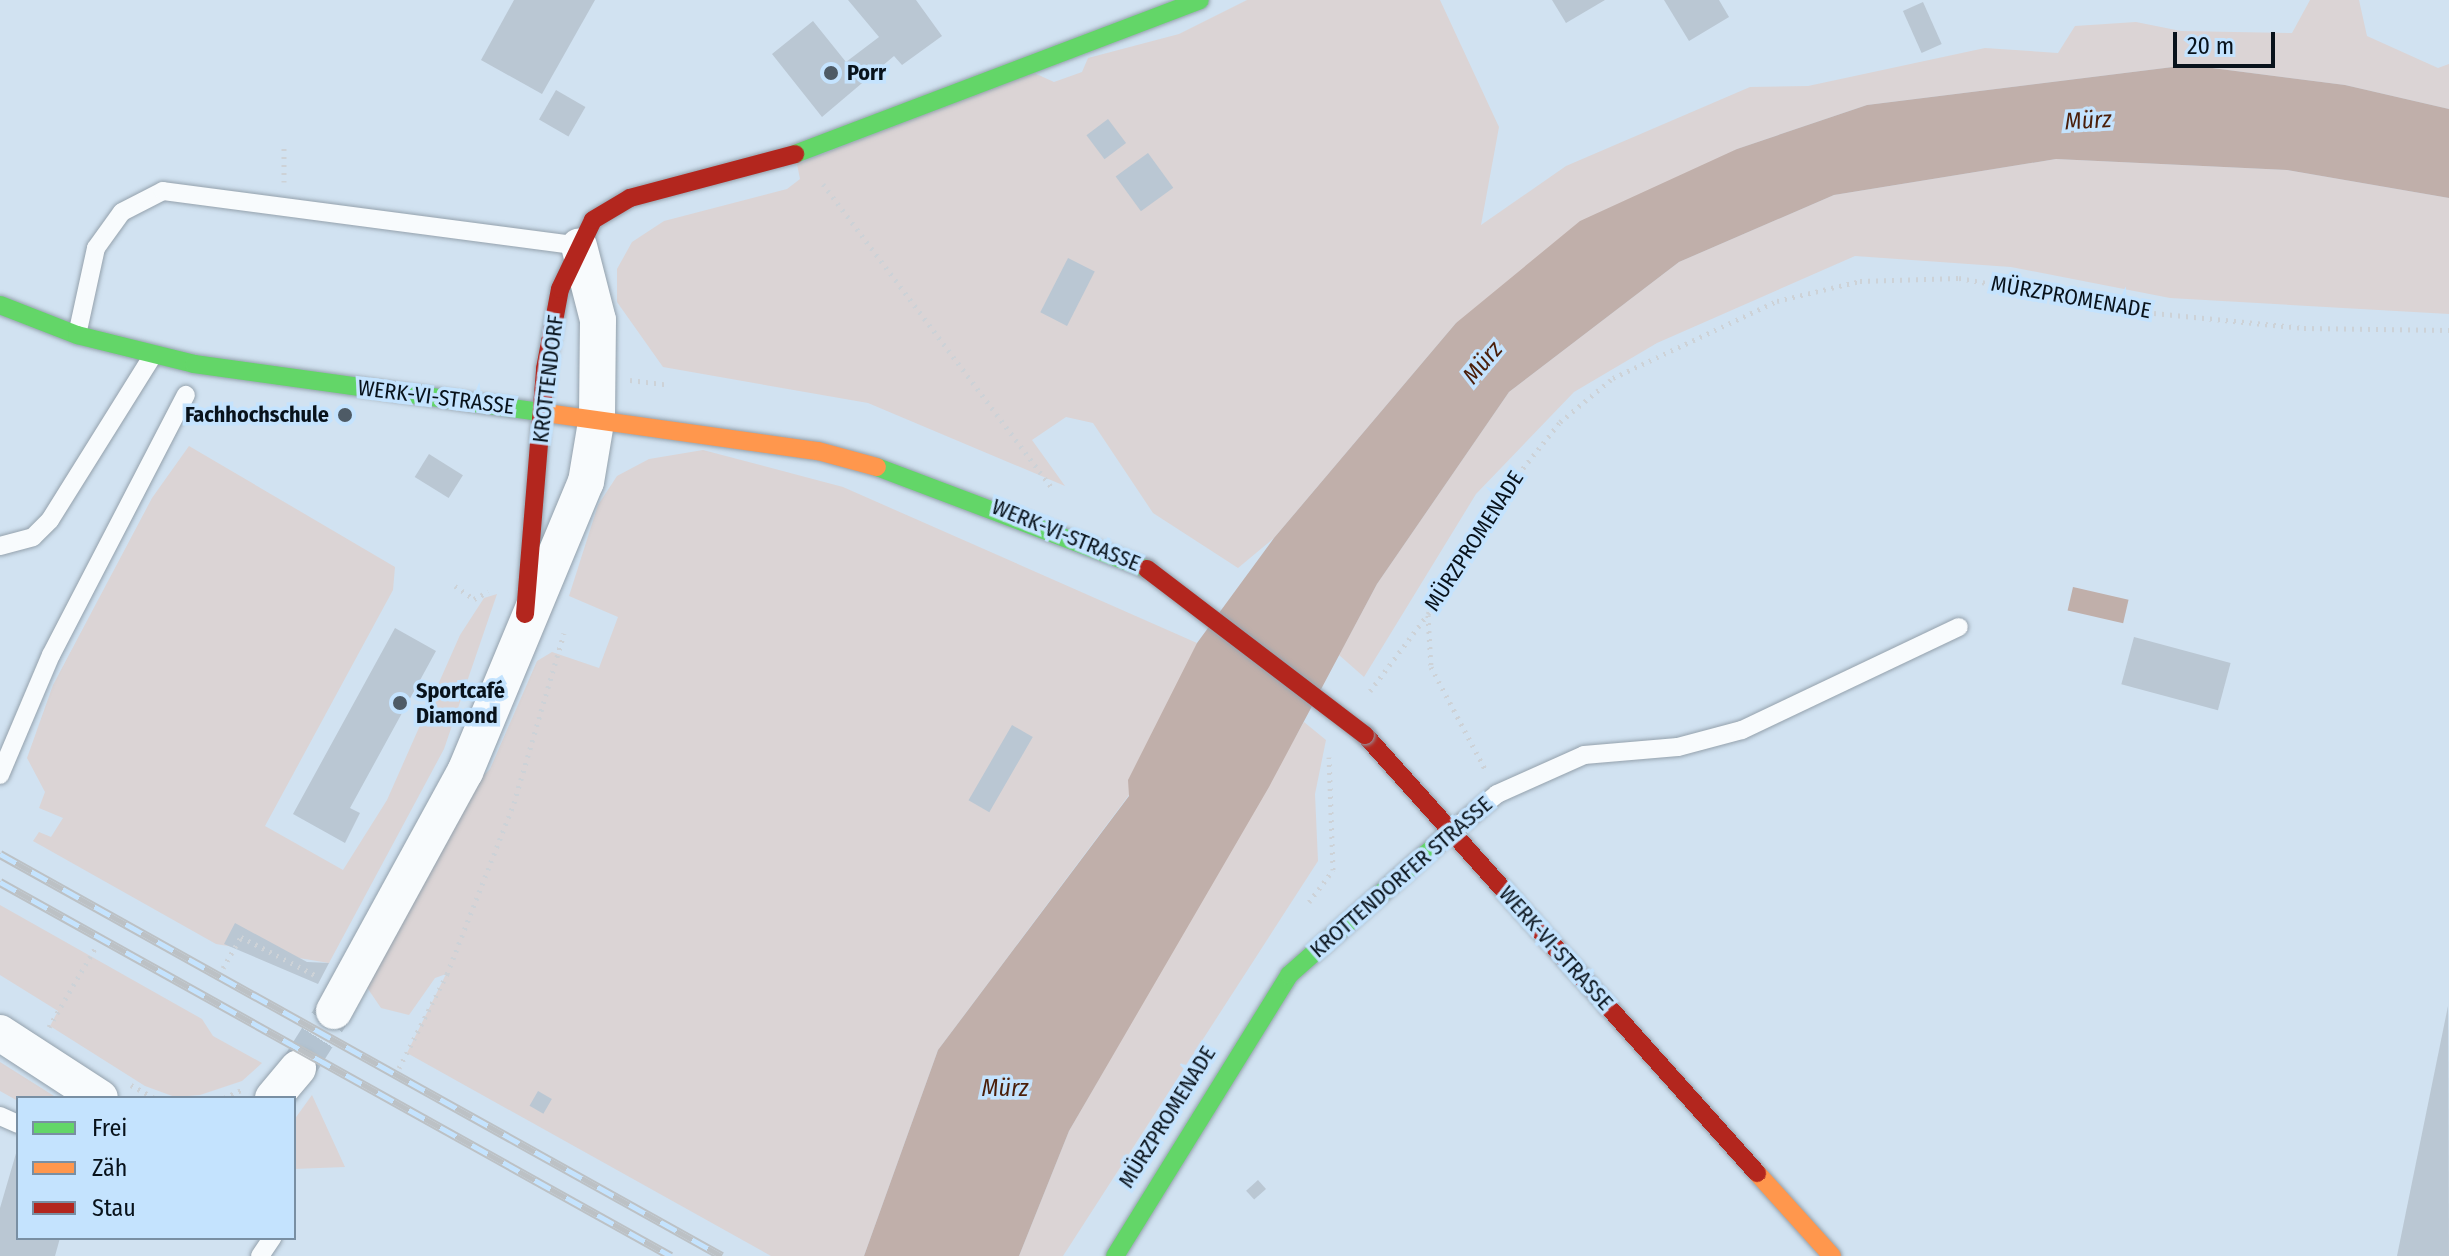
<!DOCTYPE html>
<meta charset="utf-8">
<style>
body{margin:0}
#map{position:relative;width:2449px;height:1256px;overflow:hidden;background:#d1e2f1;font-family:"Fira Sans Condensed",sans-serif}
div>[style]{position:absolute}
.green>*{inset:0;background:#dbd4d5}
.water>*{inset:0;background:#c0afaa;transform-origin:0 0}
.building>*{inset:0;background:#bac7d3;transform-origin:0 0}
.street-tunnel>*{height:36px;margin-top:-18px;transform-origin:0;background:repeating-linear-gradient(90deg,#b3c3d1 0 36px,transparent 0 54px)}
.path>*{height:5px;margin-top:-2.5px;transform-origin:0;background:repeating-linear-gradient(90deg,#cdd2d7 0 2px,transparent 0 8px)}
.roads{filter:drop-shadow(0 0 2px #94a1ac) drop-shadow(0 0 2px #94a1ac)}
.lane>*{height:18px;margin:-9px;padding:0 9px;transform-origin:9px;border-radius:9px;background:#f8fbfd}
.street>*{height:36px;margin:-18px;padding:0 18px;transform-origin:18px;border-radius:18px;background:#f8fbfd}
.fast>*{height:18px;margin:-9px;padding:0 9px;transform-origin:9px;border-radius:9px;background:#63d668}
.slow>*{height:18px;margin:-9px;padding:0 9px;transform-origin:9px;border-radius:9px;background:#ff974d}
.jam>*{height:18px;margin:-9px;padding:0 9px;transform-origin:9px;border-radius:9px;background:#b3261e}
.rail>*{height:9px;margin-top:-4.5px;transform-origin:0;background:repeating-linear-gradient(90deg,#c4e3fe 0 18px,#bcc1c5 0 36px);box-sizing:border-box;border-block:2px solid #bcc1c5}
.bridges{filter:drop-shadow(0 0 2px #94a1ac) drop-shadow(0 0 2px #94a1ac)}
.jam-bridge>*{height:18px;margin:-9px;padding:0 9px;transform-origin:9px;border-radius:9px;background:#b3261e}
.dots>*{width:22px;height:22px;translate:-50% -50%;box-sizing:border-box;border:4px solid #c4e3fe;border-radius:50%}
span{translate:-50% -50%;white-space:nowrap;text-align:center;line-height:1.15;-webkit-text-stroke:7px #c4e3fe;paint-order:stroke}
.poi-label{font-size:22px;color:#08121b;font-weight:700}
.left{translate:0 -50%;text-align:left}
.right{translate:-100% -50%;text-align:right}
.street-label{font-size:22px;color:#08121b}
.water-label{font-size:24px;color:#4a1e09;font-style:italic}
.legend{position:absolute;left:16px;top:1096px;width:280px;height:144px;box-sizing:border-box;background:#c4e3fe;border:2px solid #798fa3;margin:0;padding:10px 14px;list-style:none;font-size:24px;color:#08121b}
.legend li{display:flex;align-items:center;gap:16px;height:40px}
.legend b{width:40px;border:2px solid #798fa3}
.scale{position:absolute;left:2173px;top:32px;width:102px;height:36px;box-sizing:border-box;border:4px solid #08121b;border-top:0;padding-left:10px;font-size:24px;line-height:28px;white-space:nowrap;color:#08121b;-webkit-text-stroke:6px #c4e3fe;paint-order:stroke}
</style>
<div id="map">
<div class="green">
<i style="clip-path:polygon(1247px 0,1440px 0,1499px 127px,1481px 225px,1566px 166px,1750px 87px,1808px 86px,1985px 48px,2058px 53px,2075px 26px,2136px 22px,2181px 31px,2292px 33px,2310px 0,2359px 0,2367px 36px,2438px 68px,2449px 64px,2449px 109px,2345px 85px,2189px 65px,1867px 105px,1737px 149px,1456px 323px,1274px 538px,1238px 568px,1153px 513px,1093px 423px,1066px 417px,1032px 440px,1065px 486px,868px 403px,663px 367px,617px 302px,617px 269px,632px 242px,664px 221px,787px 189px,800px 179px,797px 164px,1032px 72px,1054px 82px,1082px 72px,1088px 58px,1179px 34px)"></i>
<i style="clip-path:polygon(2056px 159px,2287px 170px,2449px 198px,2449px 314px,2170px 298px,2011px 267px,1855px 256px,1657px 343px,1574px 392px,1476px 494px,1364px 677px,1339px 655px,1377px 584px,1509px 392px,1679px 262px,1834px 195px)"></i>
<i style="clip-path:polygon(189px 446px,395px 567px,393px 590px,265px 826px,343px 870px,387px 800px,460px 635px,484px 598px,497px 594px,444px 749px,329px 963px,216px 944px,33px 841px,39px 832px,51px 837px,63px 818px,39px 808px,45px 792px,27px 758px,53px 685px,152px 498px)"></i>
<i style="clip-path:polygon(703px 450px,843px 487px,1197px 643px,1129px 795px,938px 1050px,864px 1256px,771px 1256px,407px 1053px,446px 974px,435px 978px,409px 1015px,381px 1008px,366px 986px,463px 796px,490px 769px,537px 661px,552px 652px,599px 668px,618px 617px,569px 596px,598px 505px,617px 476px,649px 459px)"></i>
<i style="clip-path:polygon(1304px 722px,1326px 740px,1315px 794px,1318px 861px,1063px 1256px,1019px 1256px,1069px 1131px)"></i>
<i style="clip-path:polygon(0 905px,202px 1019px,213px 1036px,262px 1063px,242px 1081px,200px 1095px,175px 1097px,145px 1086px,50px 1026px,58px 1011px,0 975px)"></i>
<i style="clip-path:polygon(0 1062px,51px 1094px,57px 1098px,18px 1101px,0 1091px)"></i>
<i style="clip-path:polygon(312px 1095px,345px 1167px,294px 1169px,294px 1120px)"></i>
</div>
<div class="water">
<i style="clip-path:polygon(2189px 65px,2345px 85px,2449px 109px,2449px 198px,2287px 170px,2056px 159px,1834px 195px,1679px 262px,1509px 392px,1377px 584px,1269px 787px,1069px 1131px,1019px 1256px,864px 1256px,938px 1050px,1129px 796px,1128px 780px,1197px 643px,1274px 538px,1456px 323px,1580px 221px,1737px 149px,1867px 105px)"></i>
<i style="left:2073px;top:587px;width:57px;height:24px;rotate:13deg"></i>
</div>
<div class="building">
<i style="clip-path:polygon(514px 0,595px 0,542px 94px,481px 60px)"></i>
<i style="clip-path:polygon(848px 0,916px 0,942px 36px,902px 65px,894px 56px,822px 117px,772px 54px,813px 21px,846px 62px,879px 37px)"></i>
<i style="clip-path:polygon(1552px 0,1605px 0,1566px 23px)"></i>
<i style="clip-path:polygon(1664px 0,1719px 0,1729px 17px,1689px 41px)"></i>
<i style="left:1923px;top:2px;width:46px;height:22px;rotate:66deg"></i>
<i style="left:556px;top:90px;width:34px;height:34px;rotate:30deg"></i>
<i style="left:1108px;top:119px;width:30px;height:27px;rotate:53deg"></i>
<i style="left:1148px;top:153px;width:43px;height:40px;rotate:54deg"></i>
<i style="left:1068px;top:258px;width:30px;height:61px;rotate:27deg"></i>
<i style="left:429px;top:454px;width:40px;height:27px;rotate:32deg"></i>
<i style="clip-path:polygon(395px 628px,436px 651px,350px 808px,360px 813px,345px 843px,293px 814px)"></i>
<i style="left:2134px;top:637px;width:100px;height:49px;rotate:15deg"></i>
<i style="left:1012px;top:725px;width:24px;height:87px;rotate:30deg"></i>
<i style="clip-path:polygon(235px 923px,307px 962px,329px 963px,318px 984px,224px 944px)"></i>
<i style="clip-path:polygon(2448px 1006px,2449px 1256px,2397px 1256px)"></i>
<i style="left:538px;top:1091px;width:16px;height:17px;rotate:30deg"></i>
<i style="clip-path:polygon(17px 1150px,18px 1238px,60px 1238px,55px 1256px,0 1256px,0 1208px)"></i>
<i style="left:1258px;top:1180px;width:12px;height:16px;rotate:48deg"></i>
</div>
<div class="street-tunnel">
<i style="left:298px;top:1068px;width:67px;rotate:-57.7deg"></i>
</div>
<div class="path">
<i style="left:284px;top:182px;width:39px;rotate:-90deg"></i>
<i style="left:823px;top:184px;width:381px;rotate:53deg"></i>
<i style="left:630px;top:380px;width:38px;rotate:7deg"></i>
<i style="left:455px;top:586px;width:23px;rotate:34deg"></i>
<i style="left:474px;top:599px;width:16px;rotate:-27deg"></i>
<i style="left:1428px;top:615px;width:52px;rotate:86.7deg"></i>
<i style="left:1431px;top:667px;width:118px;rotate:62.1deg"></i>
<i style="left:1370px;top:691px;width:96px;rotate:-53deg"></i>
<i style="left:1428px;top:614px;width:118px;rotate:-59.5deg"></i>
<i style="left:1488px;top:512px;width:115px;rotate:-51.3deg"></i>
<i style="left:1560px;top:422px;width:69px;rotate:-39.7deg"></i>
<i style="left:1613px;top:378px;width:181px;rotate:-25.2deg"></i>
<i style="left:1777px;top:301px;width:85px;rotate:-13.5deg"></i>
<i style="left:1860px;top:281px;width:99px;rotate:-1.7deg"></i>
<i style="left:1959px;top:278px;width:198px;rotate:10.2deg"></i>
<i style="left:2154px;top:313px;width:151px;rotate:5.7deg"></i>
<i style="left:2304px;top:328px;width:145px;rotate:0.8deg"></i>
<i style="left:1309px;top:902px;width:40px;rotate:-53deg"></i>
<i style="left:1333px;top:870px;width:113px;rotate:-92deg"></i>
<i style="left:223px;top:968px;width:36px;rotate:-60deg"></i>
<i style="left:241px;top:937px;width:83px;rotate:27.2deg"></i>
<i style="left:49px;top:1027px;width:95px;rotate:-59.7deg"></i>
<i style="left:399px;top:1068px;width:106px;rotate:-62.9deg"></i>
<i style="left:447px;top:974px;width:184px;rotate:-68.6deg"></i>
<i style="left:514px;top:803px;width:177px;rotate:-73.6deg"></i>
<i style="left:131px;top:1085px;width:26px;rotate:29deg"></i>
<i style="left:224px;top:1098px;width:19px;rotate:-25deg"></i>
</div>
<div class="roads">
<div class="lane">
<i style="left:77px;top:335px;width:89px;rotate:-77.7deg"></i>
<i style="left:96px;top:248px;width:44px;rotate:-54.2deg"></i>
<i style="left:122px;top:212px;width:46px;rotate:-27.1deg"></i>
<i style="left:163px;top:191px;width:420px;rotate:7.5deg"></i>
<i style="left:0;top:546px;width:34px;rotate:-15deg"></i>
<i style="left:33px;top:537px;width:24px;rotate:-45deg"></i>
<i style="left:50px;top:520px;width:195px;rotate:-58deg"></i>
<i style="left:0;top:775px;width:130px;rotate:-67deg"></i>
<i style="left:51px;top:655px;width:293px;rotate:-62.6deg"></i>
<i style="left:1452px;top:831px;width:58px;rotate:-39.4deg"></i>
<i style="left:1497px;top:794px;width:95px;rotate:-24.1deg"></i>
<i style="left:1584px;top:755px;width:94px;rotate:-4.9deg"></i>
<i style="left:1678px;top:747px;width:66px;rotate:-14.9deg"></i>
<i style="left:1742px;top:730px;width:240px;rotate:-25.4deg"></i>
<i style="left:0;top:1116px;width:20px;rotate:24deg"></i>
<i style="left:260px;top:1256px;width:22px;rotate:-56deg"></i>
</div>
<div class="street">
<i style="left:334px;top:1011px;width:273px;rotate:-61.3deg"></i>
<i style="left:465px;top:772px;width:314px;rotate:-67.4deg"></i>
<i style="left:586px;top:482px;width:67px;rotate:-80.5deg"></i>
<i style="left:597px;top:416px;width:96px;rotate:-89.4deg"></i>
<i style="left:598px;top:320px;width:76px;rotate:-104.4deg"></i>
<i style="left:0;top:1033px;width:119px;rotate:33deg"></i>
<i style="left:273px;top:1098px;width:39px;rotate:-50deg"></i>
</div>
<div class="fast">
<i style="left:795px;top:154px;width:433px;rotate:-20.8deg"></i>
<i style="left:0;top:305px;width:83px;rotate:21.3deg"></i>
<i style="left:77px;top:335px;width:121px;rotate:13.9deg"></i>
<i style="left:194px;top:364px;width:355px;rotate:7.9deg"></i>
<i style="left:877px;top:467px;width:289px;rotate:20.7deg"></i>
<i style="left:1115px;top:1256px;width:331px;rotate:-58.2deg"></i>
<i style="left:1289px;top:975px;width:217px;rotate:-41.5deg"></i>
</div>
<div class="slow">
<i style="left:546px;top:413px;width:275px;rotate:8deg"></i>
<i style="left:818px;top:451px;width:61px;rotate:15.2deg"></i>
<i style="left:1757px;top:1173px;width:112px;rotate:47.9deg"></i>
</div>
<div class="jam">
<i style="left:525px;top:614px;width:246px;rotate:-85.3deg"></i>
<i style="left:545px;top:369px;width:81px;rotate:-79.4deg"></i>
<i style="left:560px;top:289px;width:76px;rotate:-64.4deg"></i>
<i style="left:593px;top:220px;width:43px;rotate:-30.7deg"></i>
<i style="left:630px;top:198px;width:171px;rotate:-14.9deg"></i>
<i style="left:1365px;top:735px;width:588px;rotate:48.17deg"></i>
</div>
</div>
<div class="rail">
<i style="left:0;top:854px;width:826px;rotate:29.11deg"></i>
<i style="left:0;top:882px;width:768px;rotate:29.13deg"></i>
</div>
<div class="bridges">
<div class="jam-bridge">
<i style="left:1147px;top:569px;width:274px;rotate:37.3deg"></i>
</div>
</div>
<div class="dots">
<i style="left:831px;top:73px;background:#4e5b66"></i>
<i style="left:345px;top:415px;background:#4e5b66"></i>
<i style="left:400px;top:703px;background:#4e5b66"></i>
</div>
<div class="poi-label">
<span class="left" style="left:847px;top:73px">Porr</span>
<span class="right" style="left:329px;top:415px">Fachhochschule</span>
<span class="left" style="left:416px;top:703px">Sportcafé<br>Diamond</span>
</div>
<div class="street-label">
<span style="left:2071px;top:297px;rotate:10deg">MÜRZPROMENADE</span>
<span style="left:548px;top:379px;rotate:-83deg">KROTTENDORF</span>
<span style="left:436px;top:397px;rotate:7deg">WERK-VI-STRASSE</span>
<span style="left:1066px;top:535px;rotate:22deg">WERK-VI-STRASSE</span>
<span style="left:1474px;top:541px;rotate:-57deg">MÜRZPROMENADE</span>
<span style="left:1401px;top:877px;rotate:-41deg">KROTTENDORFER STRASSE</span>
<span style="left:1556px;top:948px;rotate:48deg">WERK-VI-STRASSE</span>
<span style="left:1167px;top:1117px;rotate:-58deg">MÜRZPROMENADE</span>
</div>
<div class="water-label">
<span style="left:2088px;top:121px;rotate:-3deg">Mürz</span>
<span style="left:1483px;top:363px;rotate:-50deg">Mürz</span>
<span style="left:1005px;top:1089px">Mürz</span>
</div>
<ul class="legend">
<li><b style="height:10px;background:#63d668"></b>Frei</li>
<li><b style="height:10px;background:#ff974d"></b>Zäh</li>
<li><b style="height:10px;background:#b3261e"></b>Stau</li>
</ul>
<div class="scale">20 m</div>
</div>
